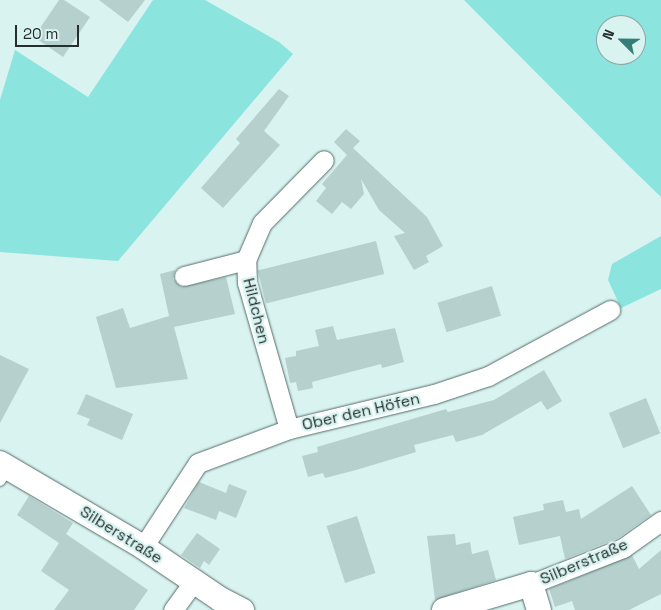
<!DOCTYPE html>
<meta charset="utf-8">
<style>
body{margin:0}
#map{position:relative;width:661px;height:610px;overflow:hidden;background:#d8f3f0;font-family:"Space Grotesk",sans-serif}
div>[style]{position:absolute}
.green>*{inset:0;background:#8be5de}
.building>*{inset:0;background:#b6d0cd;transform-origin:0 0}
.roads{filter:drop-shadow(0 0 1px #546c69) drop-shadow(0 0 1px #546c69)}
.service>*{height:10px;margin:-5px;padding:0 5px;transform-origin:5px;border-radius:5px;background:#fff}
.minor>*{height:19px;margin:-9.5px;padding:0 9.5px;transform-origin:9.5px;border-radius:9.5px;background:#fff}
.tertiary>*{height:24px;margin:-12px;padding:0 12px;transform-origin:12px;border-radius:12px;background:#fff}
span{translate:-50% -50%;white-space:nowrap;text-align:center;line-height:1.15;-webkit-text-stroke:4.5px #d8f3f0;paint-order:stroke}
.street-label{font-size:16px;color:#252f2e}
.north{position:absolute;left:596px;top:15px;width:50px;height:50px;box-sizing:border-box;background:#d8f3f0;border:1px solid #90a5a2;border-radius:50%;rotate:293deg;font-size:14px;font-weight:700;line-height:20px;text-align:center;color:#252f2e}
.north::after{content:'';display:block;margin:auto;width:18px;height:22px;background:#357d78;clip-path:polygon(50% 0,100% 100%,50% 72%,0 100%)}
.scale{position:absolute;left:15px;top:25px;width:64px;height:22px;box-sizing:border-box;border:2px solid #252f2e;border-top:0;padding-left:6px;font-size:15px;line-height:18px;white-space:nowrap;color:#252f2e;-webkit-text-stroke:4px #d8f3f0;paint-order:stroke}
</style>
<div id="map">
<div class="green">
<i style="clip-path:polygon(153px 0,205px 0,279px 42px,293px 54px,118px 261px,0 252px,0 100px,15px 50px,88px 97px)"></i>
<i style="clip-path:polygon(evenodd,464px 0,661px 0,661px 197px,628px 165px,464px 0,606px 25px,636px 25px,636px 55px,606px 55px,606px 25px)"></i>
<i style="clip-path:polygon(661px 236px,661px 289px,621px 308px,608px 280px,612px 264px)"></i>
</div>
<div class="building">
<i style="clip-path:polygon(59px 0,64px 0,90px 17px,63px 57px,34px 37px)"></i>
<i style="clip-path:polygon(99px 0,145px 0,128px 22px)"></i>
<i style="clip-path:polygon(279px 89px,289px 96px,264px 131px,280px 145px,223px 208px,201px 188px,240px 143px,236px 139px)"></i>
<i style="clip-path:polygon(346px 129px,360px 141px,353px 148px,427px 217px,443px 246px,426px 256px,429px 262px,414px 270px,394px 236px,405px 233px,379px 210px,361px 179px,364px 194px,351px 209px,342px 202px,332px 214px,316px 201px,326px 188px,322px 184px,347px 155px,334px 142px)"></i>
<i style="left:376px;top:241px;width:34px;height:122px;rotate:76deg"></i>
<i style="clip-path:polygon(175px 270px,173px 279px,181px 287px,226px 277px,235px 314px,174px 327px,188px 379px,116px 388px,96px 317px,123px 308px,130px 328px,169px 316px,160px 274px)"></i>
<i style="left:492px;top:286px;width:31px;height:57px;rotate:73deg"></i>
<i style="clip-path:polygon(333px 326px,337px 340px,395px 328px,404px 362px,382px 368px,381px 364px,312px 382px,313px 388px,298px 391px,296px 382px,290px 383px,285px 358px,296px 356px,296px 351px,319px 346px,315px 330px)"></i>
<i style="clip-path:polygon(0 355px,29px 369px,0 423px)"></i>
<i style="clip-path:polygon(544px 370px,562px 401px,547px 410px,541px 401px,482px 435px,456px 442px,453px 435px,414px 445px,416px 452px,356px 470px,325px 478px,323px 473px,308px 477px,302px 456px,318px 452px,317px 447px,446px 409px,448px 412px,494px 400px)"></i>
<i style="clip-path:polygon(86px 394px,133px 414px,122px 440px,87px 425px,90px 419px,77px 414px)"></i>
<i style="left:646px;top:398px;width:38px;height:40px;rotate:68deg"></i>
<i style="clip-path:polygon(199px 482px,226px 493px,229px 484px,247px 491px,236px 518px,219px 511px,216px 520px,184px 508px)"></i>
<i style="clip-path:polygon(632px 486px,651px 515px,618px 538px,565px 559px,560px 536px,519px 545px,513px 517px,544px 510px,543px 504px,563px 500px,566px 512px,579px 509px,581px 519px)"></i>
<i style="clip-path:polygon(29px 496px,73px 523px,66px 534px,148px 590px,134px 610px,54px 610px,69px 590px,41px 571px,59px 543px,17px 515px)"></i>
<i style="left:357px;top:516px;width:60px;height:32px;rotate:72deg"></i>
<i style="clip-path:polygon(197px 533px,220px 549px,209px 565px,204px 561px,200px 568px,181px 555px)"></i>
<i style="clip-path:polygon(455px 534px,456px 545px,470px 542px,472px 554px,488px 550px,496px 580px,435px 600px,427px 536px)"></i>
<i style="clip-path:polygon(661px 550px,661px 594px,629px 610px,575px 610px,572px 601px,555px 607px,549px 589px,632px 555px,639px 569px)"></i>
</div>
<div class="roads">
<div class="service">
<i style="left:0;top:481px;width:16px;rotate:-55deg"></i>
</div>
<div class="minor">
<i style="left:184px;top:276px;width:64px;rotate:-14.5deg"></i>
<i style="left:289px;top:429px;width:152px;rotate:-106deg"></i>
<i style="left:247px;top:283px;width:23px;rotate:-92deg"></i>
<i style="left:246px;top:260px;width:40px;rotate:-66.6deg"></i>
<i style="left:262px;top:223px;width:88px;rotate:-45.5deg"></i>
<i style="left:143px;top:547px;width:100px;rotate:-56.8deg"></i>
<i style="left:198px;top:463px;width:97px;rotate:-20.5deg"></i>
<i style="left:289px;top:429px;width:149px;rotate:-13.6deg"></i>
<i style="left:434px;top:394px;width:57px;rotate:-18.4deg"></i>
<i style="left:488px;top:376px;width:139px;rotate:-28.4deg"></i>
<i style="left:531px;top:584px;width:99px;rotate:-21.4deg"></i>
<i style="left:623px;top:548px;width:47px;rotate:-35.4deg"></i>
<i style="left:173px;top:610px;width:34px;rotate:-54deg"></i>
</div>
<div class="tertiary">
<i style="left:0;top:463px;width:166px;rotate:30.4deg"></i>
<i style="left:143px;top:547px;width:93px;rotate:34deg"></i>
<i style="left:220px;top:599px;width:25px;rotate:27deg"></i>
<i style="left:444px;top:610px;width:91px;rotate:-16.6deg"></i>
<i style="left:531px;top:584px;width:27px;rotate:73deg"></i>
</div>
</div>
<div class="street-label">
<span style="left:256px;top:311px;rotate:76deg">Hildchen</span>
<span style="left:361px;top:412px;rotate:-13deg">Ober den Höfen</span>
<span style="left:121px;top:535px;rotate:32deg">Silberstraße</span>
<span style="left:584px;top:562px;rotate:-23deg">Silberstraße</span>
</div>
<div class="north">N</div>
<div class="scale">20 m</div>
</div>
